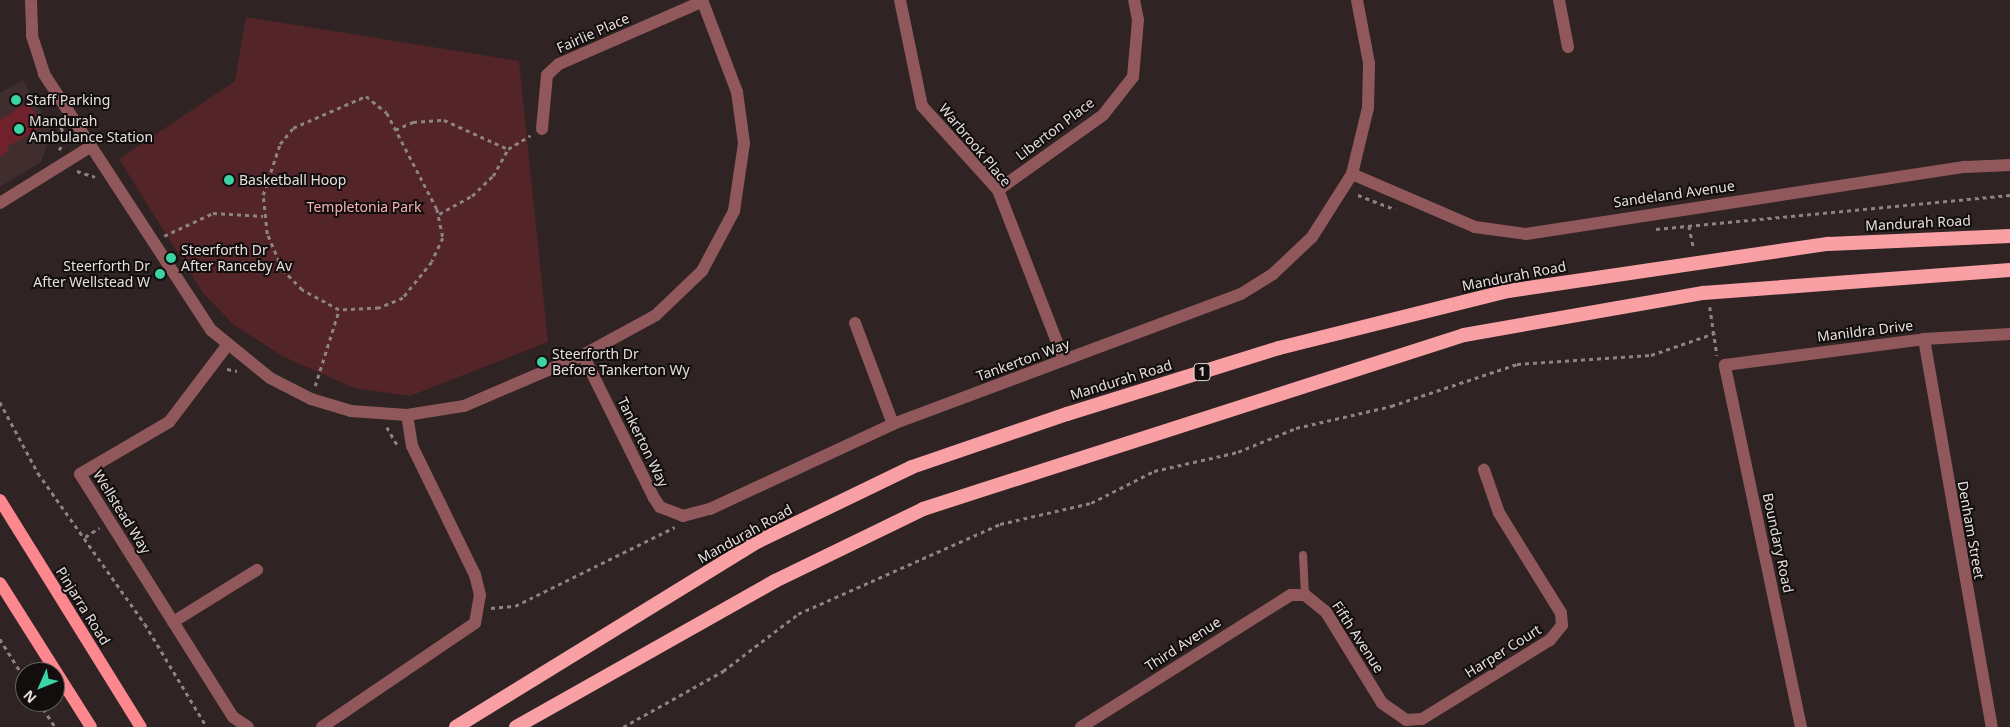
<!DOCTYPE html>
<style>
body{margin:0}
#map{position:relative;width:2010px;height:727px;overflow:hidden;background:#2f2323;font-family:"Noto Sans",sans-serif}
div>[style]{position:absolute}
.built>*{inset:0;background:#402d2e}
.green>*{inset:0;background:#532428}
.building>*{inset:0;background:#6f222b}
.path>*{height:2.5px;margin-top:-1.25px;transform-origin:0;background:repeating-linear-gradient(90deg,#8d8383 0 4px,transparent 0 8px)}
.service>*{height:8px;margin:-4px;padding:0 4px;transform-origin:4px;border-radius:4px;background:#91585b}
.minor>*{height:12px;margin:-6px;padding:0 6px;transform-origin:6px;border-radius:6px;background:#91585b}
.primary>*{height:12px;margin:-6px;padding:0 6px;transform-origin:6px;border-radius:6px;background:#fd878e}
.trunk>*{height:14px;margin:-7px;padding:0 7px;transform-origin:7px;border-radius:7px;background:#f8a0a4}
.dots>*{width:14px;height:14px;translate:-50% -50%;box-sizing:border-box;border:2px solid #130e0e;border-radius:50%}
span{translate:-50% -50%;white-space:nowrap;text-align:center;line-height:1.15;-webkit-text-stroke:4px #130e0e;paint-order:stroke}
.shield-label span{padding:1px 4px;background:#130e0e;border:1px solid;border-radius:4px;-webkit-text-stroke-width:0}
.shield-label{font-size:12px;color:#e6dede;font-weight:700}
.street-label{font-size:14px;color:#e6dede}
.poi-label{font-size:14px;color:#e6dede}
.left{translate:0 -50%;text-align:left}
.right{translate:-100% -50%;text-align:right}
.park-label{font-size:14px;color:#f7b1b2}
.north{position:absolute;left:15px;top:662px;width:50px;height:50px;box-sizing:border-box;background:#130e0e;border:1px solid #676161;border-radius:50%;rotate:226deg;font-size:14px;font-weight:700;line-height:20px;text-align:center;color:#e6dede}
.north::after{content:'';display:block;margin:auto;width:18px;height:22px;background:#3ad4a5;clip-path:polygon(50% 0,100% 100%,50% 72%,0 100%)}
</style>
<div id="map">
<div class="built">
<i style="clip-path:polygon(23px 80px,52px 131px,41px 162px,0 187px,0 93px)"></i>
</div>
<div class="green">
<i style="clip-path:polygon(246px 17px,519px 61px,548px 342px,410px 396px,354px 388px,284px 357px,234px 325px,203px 293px,119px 159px,235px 81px)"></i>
</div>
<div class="building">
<i style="clip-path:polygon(28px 102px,44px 126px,7px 147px,9px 151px,0 157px,0 120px)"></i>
</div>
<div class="path">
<i style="left:395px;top:130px;width:20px;rotate:-24deg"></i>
<i style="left:413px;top:122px;width:31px;rotate:-4deg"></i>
<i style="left:444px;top:120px;width:70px;rotate:24.4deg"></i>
<i style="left:59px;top:150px;width:13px;rotate:-61deg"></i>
<i style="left:65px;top:139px;width:15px;rotate:-110deg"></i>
<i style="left:77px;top:171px;width:19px;rotate:18deg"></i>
<i style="left:1358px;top:195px;width:40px;rotate:21deg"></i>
<i style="left:439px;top:214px;width:38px;rotate:-29deg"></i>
<i style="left:472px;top:196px;width:29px;rotate:-44deg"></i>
<i style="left:493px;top:176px;width:31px;rotate:-61deg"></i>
<i style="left:508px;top:149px;width:26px;rotate:-31deg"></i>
<i style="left:1689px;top:226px;width:24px;rotate:78deg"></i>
<i style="left:1656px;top:229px;width:356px;rotate:-5.5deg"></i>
<i style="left:164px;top:236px;width:54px;rotate:-25.1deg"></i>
<i style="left:213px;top:213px;width:50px;rotate:3.4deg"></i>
<i style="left:1710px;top:307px;width:49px;rotate:81.7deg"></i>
<i style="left:227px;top:369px;width:10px;rotate:11deg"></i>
<i style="left:315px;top:386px;width:80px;rotate:-72.5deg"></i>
<i style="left:339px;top:310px;width:42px;rotate:-151.6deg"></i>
<i style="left:302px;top:290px;width:29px;rotate:-134deg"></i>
<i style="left:282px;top:269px;width:38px;rotate:-113deg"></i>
<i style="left:267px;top:234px;width:39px;rotate:-96deg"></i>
<i style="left:263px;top:195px;width:54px;rotate:-71.6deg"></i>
<i style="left:280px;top:144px;width:21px;rotate:-51deg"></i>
<i style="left:293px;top:128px;width:80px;rotate:-23.7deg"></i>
<i style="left:366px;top:96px;width:27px;rotate:39deg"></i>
<i style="left:387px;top:113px;width:108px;rotate:62.5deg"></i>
<i style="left:437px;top:209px;width:30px;rotate:78deg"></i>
<i style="left:443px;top:238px;width:26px;rotate:115deg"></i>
<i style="left:432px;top:262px;width:46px;rotate:128.9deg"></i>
<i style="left:403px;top:298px;width:26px;rotate:157deg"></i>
<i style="left:379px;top:308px;width:40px;rotate:177.1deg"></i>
<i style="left:0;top:402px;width:81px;rotate:61.8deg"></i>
<i style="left:38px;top:473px;width:185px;rotate:54.7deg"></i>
<i style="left:145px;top:624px;width:120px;rotate:59deg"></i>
<i style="left:387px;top:427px;width:20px;rotate:60deg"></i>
<i style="left:85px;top:537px;width:17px;rotate:-33deg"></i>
<i style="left:491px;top:608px;width:24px;rotate:-5deg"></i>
<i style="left:515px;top:606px;width:178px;rotate:-26.3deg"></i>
<i style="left:0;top:639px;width:47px;rotate:58deg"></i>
<i style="left:39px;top:702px;width:30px;rotate:57deg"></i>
<i style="left:623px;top:727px;width:115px;rotate:-29.2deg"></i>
<i style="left:723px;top:671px;width:94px;rotate:-37.2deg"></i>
<i style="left:798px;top:614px;width:221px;rotate:-24deg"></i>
<i style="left:1000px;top:524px;width:93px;rotate:-13deg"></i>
<i style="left:1091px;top:503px;width:71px;rotate:-26.9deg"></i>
<i style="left:1154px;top:471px;width:86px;rotate:-12.7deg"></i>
<i style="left:1238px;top:452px;width:63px;rotate:-22.5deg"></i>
<i style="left:1296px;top:428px;width:98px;rotate:-13deg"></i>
<i style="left:1391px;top:406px;width:133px;rotate:-18.4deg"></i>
<i style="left:1517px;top:364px;width:134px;rotate:-3.8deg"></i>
<i style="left:1651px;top:355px;width:68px;rotate:-19deg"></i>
</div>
<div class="service">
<i style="left:1303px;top:555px;width:40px;rotate:87.1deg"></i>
</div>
<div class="minor">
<i style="left:31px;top:0;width:36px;rotate:88deg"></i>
<i style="left:32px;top:36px;width:40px;rotate:72deg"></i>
<i style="left:44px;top:74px;width:306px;rotate:56.9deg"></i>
<i style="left:211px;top:330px;width:76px;rotate:39.1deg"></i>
<i style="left:270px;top:378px;width:46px;rotate:27.1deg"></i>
<i style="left:311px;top:399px;width:42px;rotate:16.7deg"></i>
<i style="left:351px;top:411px;width:56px;rotate:4.1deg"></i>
<i style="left:407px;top:415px;width:58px;rotate:-9deg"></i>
<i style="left:464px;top:406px;width:129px;rotate:-23.2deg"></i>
<i style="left:583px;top:355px;width:83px;rotate:-28.7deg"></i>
<i style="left:656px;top:315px;width:64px;rotate:-43.7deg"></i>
<i style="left:702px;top:271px;width:68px;rotate:-61.9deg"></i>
<i style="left:734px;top:211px;width:69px;rotate:-81.6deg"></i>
<i style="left:744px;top:143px;width:51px;rotate:-97.8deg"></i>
<i style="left:737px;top:92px;width:98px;rotate:-110.8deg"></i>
<i style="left:900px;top:0;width:108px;rotate:78.3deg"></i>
<i style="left:922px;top:106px;width:113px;rotate:47.9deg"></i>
<i style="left:998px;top:190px;width:182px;rotate:68.8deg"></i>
<i style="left:1559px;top:0;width:48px;rotate:79.2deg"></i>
<i style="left:542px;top:129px;width:54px;rotate:-84.7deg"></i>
<i style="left:547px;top:75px;width:16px;rotate:-43deg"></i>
<i style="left:559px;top:64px;width:157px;rotate:-23.6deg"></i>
<i style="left:1352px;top:174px;width:134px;rotate:23.3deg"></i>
<i style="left:1475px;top:227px;width:51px;rotate:7.8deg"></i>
<i style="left:1526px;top:234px;width:445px;rotate:-8.7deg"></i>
<i style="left:1966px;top:167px;width:44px;rotate:-2.6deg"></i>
<i style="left:998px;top:190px;width:129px;rotate:-35.5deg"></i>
<i style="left:1103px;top:115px;width:48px;rotate:-51.7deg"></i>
<i style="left:1133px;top:77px;width:57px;rotate:-85deg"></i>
<i style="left:1138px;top:20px;width:20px;rotate:-101deg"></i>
<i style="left:0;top:203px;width:106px;rotate:-31.9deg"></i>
<i style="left:855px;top:323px;width:108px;rotate:69.4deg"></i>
<i style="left:1924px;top:339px;width:394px;rotate:80.1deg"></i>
<i style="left:226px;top:347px;width:94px;rotate:127.2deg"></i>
<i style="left:169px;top:422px;width:103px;rotate:149.7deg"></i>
<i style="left:80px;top:474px;width:287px;rotate:57.8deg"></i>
<i style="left:233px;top:717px;width:18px;rotate:34deg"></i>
<i style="left:583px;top:355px;width:160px;rotate:63.6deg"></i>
<i style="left:654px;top:498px;width:11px;rotate:56deg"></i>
<i style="left:660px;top:507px;width:25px;rotate:21deg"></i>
<i style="left:683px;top:516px;width:28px;rotate:-15deg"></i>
<i style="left:710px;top:509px;width:202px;rotate:-24.9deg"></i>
<i style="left:893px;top:424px;width:371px;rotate:-20.5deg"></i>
<i style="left:1241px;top:294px;width:38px;rotate:-32deg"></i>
<i style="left:1273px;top:274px;width:54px;rotate:-43.5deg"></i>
<i style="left:1312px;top:237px;width:75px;rotate:-57.6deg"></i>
<i style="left:1352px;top:174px;width:68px;rotate:-76.4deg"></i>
<i style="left:1368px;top:108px;width:45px;rotate:-88.7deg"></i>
<i style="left:1369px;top:63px;width:64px;rotate:-100.8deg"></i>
<i style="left:173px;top:622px;width:99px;rotate:-31.8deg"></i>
<i style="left:322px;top:727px;width:185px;rotate:-34.2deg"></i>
<i style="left:475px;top:623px;width:28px;rotate:-80deg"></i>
<i style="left:480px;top:595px;width:21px;rotate:-104deg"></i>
<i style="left:475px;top:575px;width:144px;rotate:-116deg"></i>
<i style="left:412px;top:446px;width:31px;rotate:-99deg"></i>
<i style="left:1081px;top:727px;width:248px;rotate:-32.2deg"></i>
<i style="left:1291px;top:595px;width:14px"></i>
<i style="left:1305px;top:595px;width:27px;rotate:39deg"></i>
<i style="left:1326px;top:612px;width:107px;rotate:58.4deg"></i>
<i style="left:1382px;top:703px;width:29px;rotate:35deg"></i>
<i style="left:1406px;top:720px;width:16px;rotate:-4deg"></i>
<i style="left:1422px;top:719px;width:150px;rotate:-31.7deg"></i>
<i style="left:1550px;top:640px;width:19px;rotate:-51deg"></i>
<i style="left:1562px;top:625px;width:12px;rotate:-95deg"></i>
<i style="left:1561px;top:613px;width:118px;rotate:-121.8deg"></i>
<i style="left:1499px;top:513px;width:46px;rotate:-109.2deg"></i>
<i style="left:1801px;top:727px;width:370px;rotate:-101.9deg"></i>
<i style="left:1725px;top:365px;width:201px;rotate:-7.4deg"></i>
<i style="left:1924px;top:339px;width:86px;rotate:-3.3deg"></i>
</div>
<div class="primary">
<i style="left:0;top:500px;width:267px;rotate:58.2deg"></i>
<i style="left:0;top:583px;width:170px;rotate:57.7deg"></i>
</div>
<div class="trunk">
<i style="left:456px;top:727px;width:353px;rotate:-31.6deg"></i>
<i style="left:757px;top:542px;width:172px;rotate:-25.8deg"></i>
<i style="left:912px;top:467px;width:164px;rotate:-18.9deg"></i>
<i style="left:1067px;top:414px;width:222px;rotate:-17.3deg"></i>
<i style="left:1279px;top:348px;width:236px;rotate:-14deg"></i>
<i style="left:1508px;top:291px;width:323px;rotate:-8.4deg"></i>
<i style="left:1828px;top:244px;width:182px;rotate:-2.5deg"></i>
<i style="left:516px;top:727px;width:297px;rotate:-29.4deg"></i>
<i style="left:775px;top:581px;width:165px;rotate:-25.9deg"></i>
<i style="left:923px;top:509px;width:568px;rotate:-17.83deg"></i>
<i style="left:1464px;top:335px;width:243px;rotate:-10deg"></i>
<i style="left:1703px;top:293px;width:308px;rotate:-4.3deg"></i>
</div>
<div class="dots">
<i style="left:16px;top:100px;background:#3ad4a5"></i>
<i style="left:19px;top:129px;background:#3ad4a5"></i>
<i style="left:229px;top:180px;background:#3ad4a5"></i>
<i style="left:171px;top:258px;background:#3ad4a5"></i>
<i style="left:160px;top:274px;background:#3ad4a5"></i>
<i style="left:542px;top:362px;background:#3ad4a5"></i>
</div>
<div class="shield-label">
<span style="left:1202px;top:372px">1</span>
</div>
<div class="street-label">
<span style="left:593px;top:33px;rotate:-24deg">Fairlie Place</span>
<span style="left:1055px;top:129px;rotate:-37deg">Liberton Place</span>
<span style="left:975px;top:145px;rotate:50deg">Warbrook Place</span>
<span style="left:1674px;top:194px;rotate:-8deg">Sandeland Avenue</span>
<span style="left:1918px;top:223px;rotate:-3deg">Mandurah Road</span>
<span style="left:1514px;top:276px;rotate:-11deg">Mandurah Road</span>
<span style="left:1865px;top:331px;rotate:-7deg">Manildra Drive</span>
<span style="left:1023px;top:360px;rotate:-20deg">Tankerton Way</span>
<span style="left:1121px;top:380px;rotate:-17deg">Mandurah Road</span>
<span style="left:643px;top:442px;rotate:64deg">Tankerton Way</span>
<span style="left:122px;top:512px;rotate:58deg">Wellstead Way</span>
<span style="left:1971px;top:530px;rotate:80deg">Denham Street</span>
<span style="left:745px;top:534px;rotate:-29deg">Mandurah Road</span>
<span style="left:1778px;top:543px;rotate:78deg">Boundary Road</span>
<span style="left:83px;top:606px;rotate:58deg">Pinjarra Road</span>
<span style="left:1358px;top:637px;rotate:57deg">Fifth Avenue</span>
<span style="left:1183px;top:644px;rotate:-33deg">Third Avenue</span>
<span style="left:1503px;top:651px;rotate:-32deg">Harper Court</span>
</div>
<div class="poi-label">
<span class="left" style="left:26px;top:100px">Staff Parking</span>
<span class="left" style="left:29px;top:129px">Mandurah<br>Ambulance Station</span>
<span class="left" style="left:239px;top:180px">Basketball Hoop</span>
<span class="left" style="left:181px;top:258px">Steerforth Dr<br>After Ranceby Av</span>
<span class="right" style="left:150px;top:274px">Steerforth Dr<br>After Wellstead W</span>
<span class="left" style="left:552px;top:362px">Steerforth Dr<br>Before Tankerton Wy</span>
</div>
<div class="park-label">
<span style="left:364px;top:207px">Templetonia Park</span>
</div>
<div class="north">N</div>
</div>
